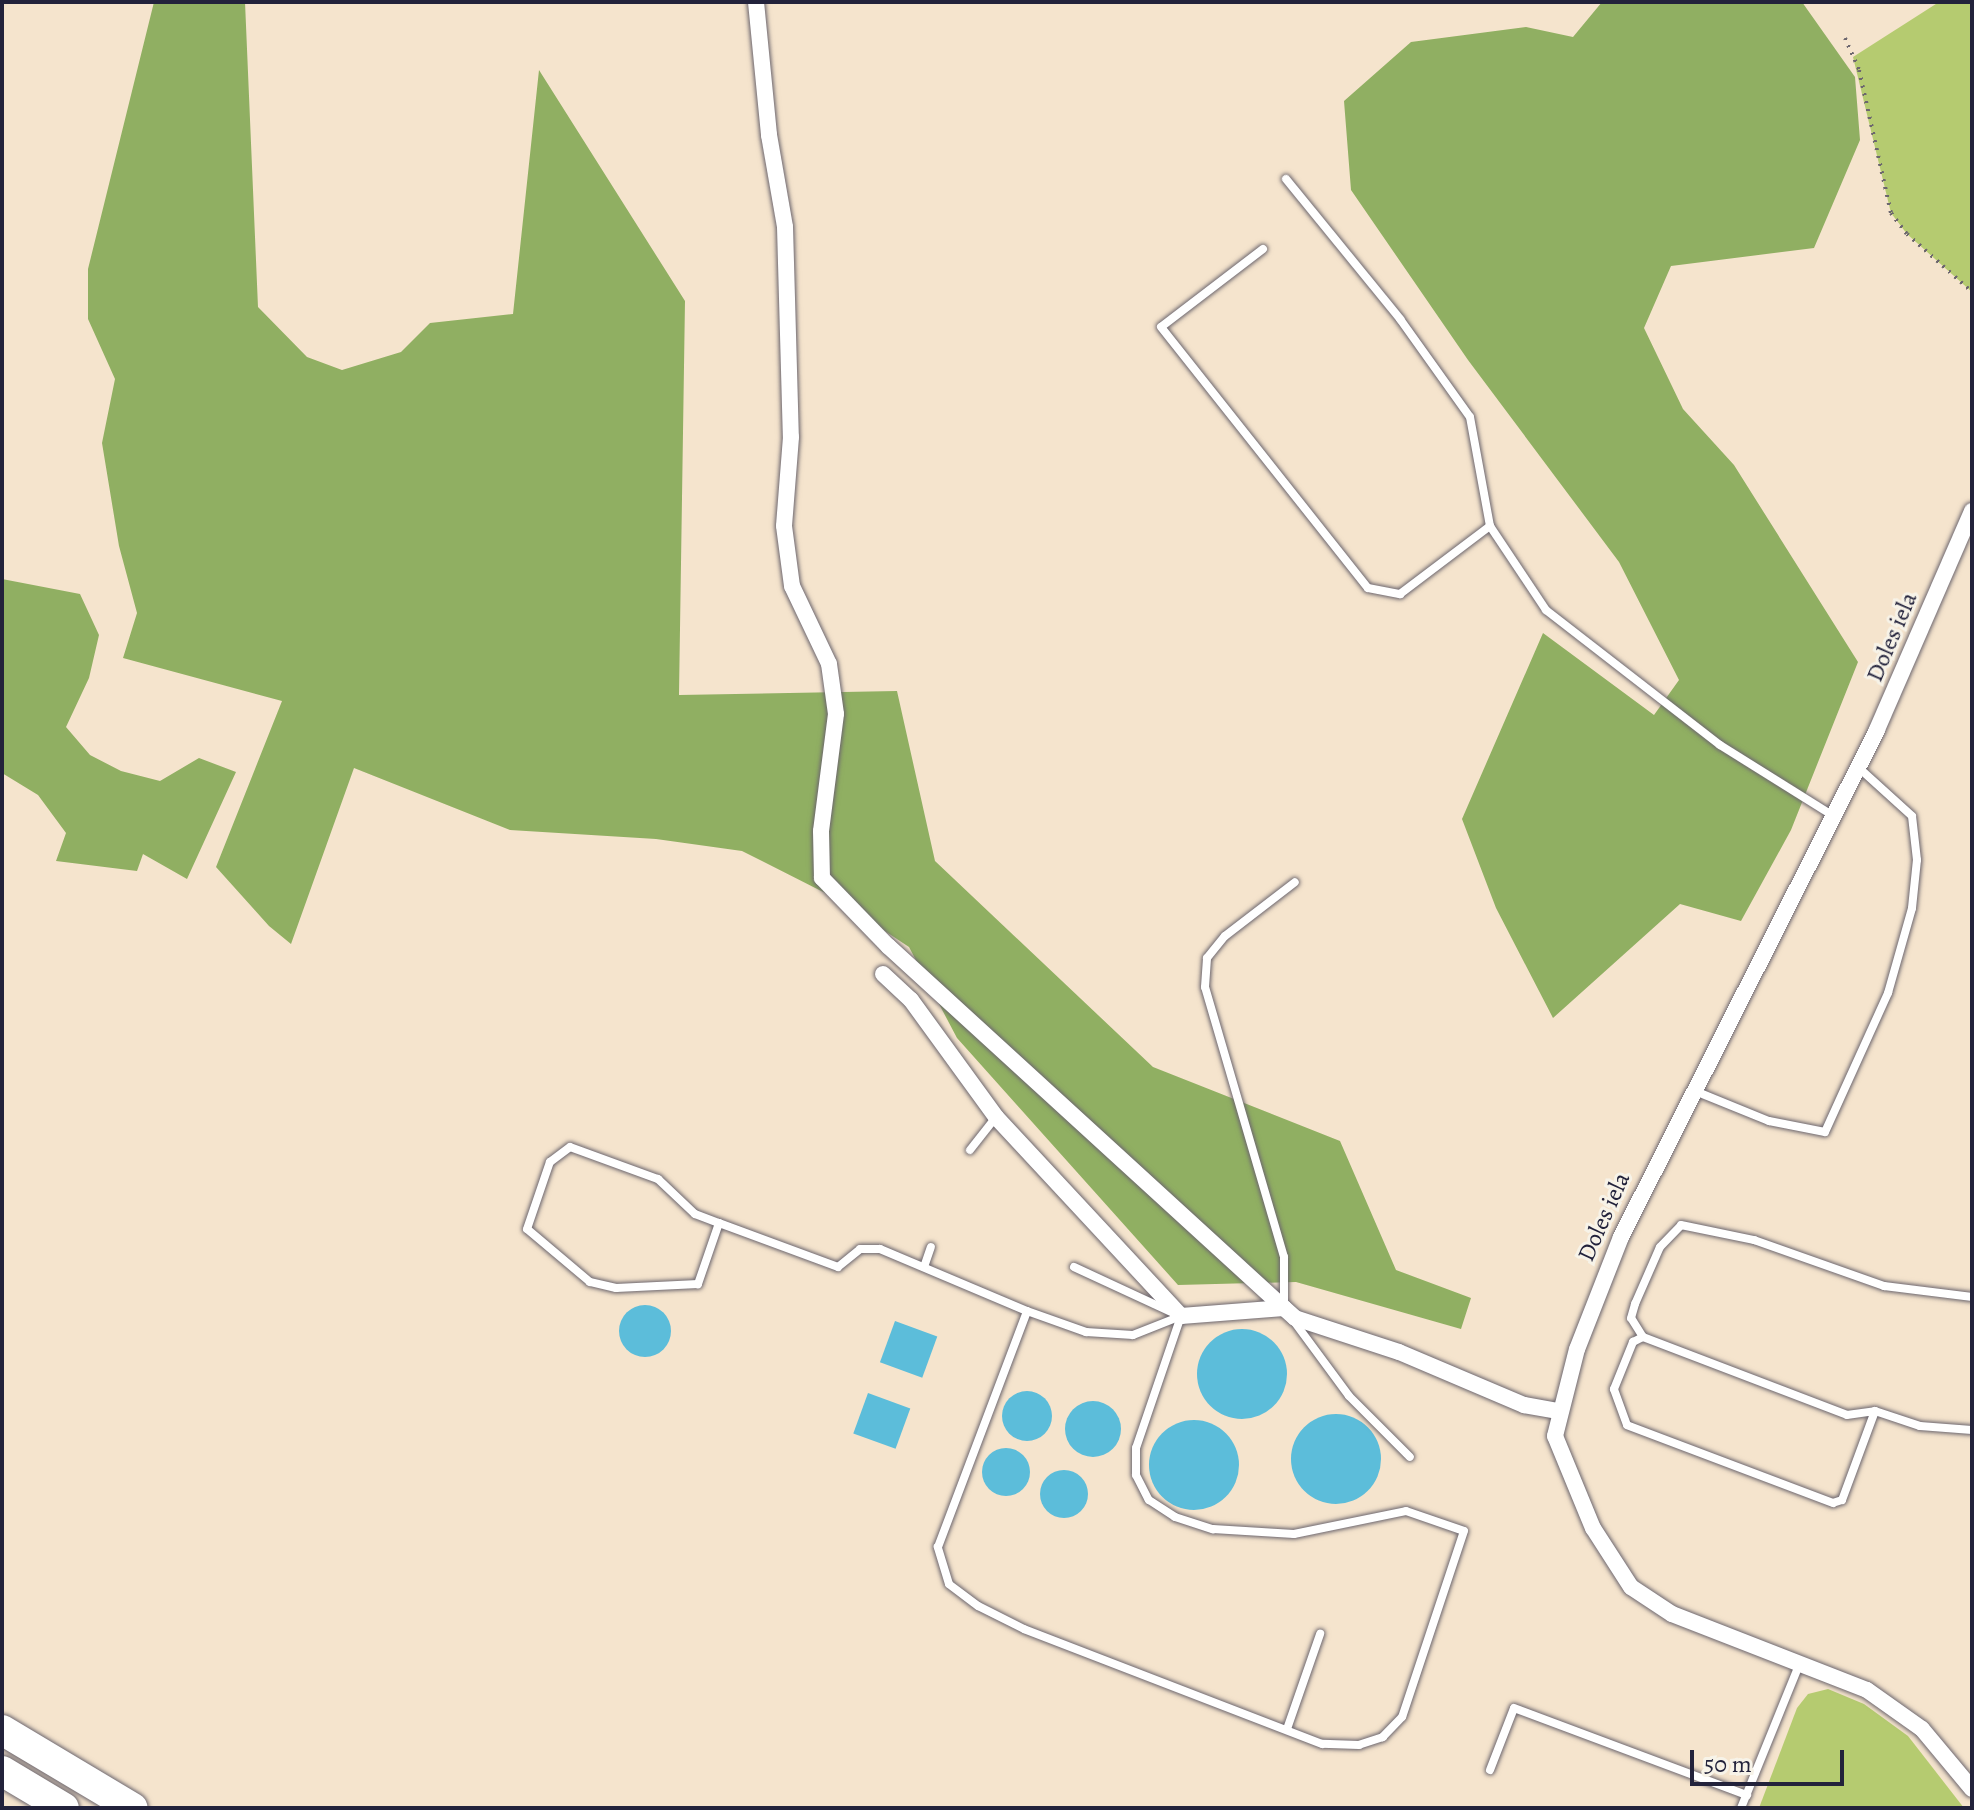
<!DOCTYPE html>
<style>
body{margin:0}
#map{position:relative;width:1974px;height:1810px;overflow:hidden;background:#f5e4cd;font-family:Alegreya,serif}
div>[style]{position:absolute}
.green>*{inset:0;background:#b5cb70}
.forest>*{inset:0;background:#90af62}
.water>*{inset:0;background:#5cbdda;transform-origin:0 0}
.round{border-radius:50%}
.path>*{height:4px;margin-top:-2px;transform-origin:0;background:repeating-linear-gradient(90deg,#6c666e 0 2px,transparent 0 8px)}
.roads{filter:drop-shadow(0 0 2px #6c666e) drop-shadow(0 0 2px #6c666e)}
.lane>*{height:8px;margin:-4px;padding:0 4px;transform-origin:4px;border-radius:4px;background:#fff}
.street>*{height:16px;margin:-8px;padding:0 8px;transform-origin:8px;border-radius:8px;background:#fff}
.highway>*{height:30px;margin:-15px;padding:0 15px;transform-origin:15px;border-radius:15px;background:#fff}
span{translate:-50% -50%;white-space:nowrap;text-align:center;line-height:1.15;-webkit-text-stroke:6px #f7f3e8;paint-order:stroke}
.street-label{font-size:24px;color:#22223b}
.frame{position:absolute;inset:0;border:4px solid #22223b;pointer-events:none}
.scale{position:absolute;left:1690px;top:1750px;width:154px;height:36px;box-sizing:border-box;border:4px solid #22223b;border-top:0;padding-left:10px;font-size:24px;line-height:28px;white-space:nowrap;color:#22223b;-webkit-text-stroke:6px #f7f3e8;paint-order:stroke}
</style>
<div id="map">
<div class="green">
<i style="clip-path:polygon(1939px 2px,1972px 2px,1972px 292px,1907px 234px,1891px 213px,1853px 57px)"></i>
<i style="clip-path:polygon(1828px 1689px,1864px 1704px,1908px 1736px,1964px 1808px,1759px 1808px,1797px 1708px,1808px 1694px)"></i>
</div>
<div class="forest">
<i style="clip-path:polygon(154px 2px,245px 2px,258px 307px,307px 357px,342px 370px,401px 352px,430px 323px,513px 314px,539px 70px,685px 301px,679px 695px,897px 691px,935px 861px,1153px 1067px,1340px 1141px,1396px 1270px,1471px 1298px,1461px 1329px,1296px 1282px,1178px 1285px,957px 1038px,909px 947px,835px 898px,742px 851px,656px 839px,510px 830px,354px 768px,291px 944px,269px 926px,216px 867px,282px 701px,123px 658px,137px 613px,119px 546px,102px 443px,115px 379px,88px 319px,88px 269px)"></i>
<i style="clip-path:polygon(1602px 2px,1802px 2px,1855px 77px,1860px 140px,1814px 248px,1671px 266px,1644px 328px,1683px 409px,1734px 465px,1858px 662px,1791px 830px,1741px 921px,1680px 904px,1553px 1018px,1496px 908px,1462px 819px,1543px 633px,1654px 715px,1679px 680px,1619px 562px,1468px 360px,1351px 190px,1344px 101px,1411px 42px,1526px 27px,1573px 37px)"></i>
<i style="clip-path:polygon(2px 579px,80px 594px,99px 635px,89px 678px,66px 727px,90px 755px,121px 771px,160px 781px,199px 758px,236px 772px,187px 879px,143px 854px,137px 871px,56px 861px,66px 833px,38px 795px,2px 773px)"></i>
</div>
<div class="water">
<i class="round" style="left:619px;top:1305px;width:52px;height:52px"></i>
<i style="left:895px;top:1321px;width:45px;height:44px;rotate:20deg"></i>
<i class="round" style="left:1197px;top:1329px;width:90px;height:90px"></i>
<i class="round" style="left:1002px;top:1391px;width:50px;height:50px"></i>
<i style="left:868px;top:1393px;width:45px;height:43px;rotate:20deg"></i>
<i class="round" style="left:1065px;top:1401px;width:56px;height:56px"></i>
<i class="round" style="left:1291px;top:1414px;width:90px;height:90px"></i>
<i class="round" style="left:1149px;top:1420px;width:90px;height:90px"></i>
<i class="round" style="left:982px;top:1448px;width:48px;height:48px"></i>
<i class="round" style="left:1040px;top:1470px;width:48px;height:48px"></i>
</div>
<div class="path">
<i style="left:1845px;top:38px;width:35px;rotate:66deg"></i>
<i style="left:1859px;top:70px;width:147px;rotate:77.4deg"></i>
<i style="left:1891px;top:213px;width:26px;rotate:53deg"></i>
<i style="left:1907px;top:234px;width:87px;rotate:41.7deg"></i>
</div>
<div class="roads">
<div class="lane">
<i style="left:1286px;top:179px;width:181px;rotate:50.8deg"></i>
<i style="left:1400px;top:319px;width:120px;rotate:54.5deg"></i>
<i style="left:1470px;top:417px;width:111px;rotate:79.6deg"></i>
<i style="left:1490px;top:526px;width:101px;rotate:56.3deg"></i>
<i style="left:1546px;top:610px;width:220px;rotate:37.8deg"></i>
<i style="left:1720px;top:745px;width:132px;rotate:32deg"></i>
<i style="left:1263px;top:249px;width:128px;rotate:142.6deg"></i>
<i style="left:1161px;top:327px;width:333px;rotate:51.6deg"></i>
<i style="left:1368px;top:588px;width:33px;rotate:11deg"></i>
<i style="left:1400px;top:594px;width:113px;rotate:-37.1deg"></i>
<i style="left:1695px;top:1091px;width:80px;rotate:22.1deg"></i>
<i style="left:1769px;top:1121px;width:57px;rotate:11.1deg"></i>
<i style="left:1825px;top:1132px;width:153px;rotate:-65.6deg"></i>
<i style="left:1888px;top:993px;width:88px;rotate:-74.2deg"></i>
<i style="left:1912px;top:908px;width:48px;rotate:-84.1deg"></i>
<i style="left:1917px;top:860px;width:44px;rotate:-96.5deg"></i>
<i style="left:1912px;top:816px;width:73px;rotate:-137.8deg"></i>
<i style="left:970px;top:1150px;width:42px;rotate:-51.8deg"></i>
<i style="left:719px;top:1223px;width:65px;rotate:109deg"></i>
<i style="left:698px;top:1284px;width:82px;rotate:177.2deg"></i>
<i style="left:616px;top:1288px;width:27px;rotate:-167deg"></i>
<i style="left:590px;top:1282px;width:82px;rotate:-139.9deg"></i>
<i style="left:527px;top:1229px;width:71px;rotate:-71.1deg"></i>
<i style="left:550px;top:1162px;width:25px;rotate:-37deg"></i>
<i style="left:570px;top:1147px;width:94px;rotate:20deg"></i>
<i style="left:658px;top:1179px;width:51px;rotate:43.4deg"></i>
<i style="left:695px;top:1214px;width:26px;rotate:21deg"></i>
<i style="left:719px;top:1223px;width:127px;rotate:20.3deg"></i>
<i style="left:838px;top:1267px;width:28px;rotate:-39deg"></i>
<i style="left:860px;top:1249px;width:20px"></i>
<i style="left:880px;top:1249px;width:160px;rotate:22.9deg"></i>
<i style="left:924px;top:1267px;width:21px;rotate:-71deg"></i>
<i style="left:1074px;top:1267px;width:105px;rotate:24.9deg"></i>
<i style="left:1284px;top:1305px;width:48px;rotate:-90deg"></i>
<i style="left:1284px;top:1257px;width:281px;rotate:-106.3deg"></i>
<i style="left:1205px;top:987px;width:29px;rotate:-86deg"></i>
<i style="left:1207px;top:958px;width:28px;rotate:-51deg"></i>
<i style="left:1225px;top:936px;width:88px;rotate:-37.6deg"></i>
<i style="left:1027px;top:1311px;width:63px;rotate:19.6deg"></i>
<i style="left:1086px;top:1332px;width:47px;rotate:3.7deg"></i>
<i style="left:1133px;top:1335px;width:52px;rotate:-21.6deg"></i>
<i style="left:1181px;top:1316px;width:139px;rotate:108.8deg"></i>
<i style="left:1136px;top:1448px;width:27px;rotate:90deg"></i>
<i style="left:1136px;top:1475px;width:28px;rotate:63deg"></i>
<i style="left:1149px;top:1500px;width:31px;rotate:33deg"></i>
<i style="left:1175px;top:1517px;width:40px;rotate:18deg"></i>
<i style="left:1213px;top:1529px;width:81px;rotate:3.5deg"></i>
<i style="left:1294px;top:1534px;width:114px;rotate:-11.6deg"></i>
<i style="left:1406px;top:1511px;width:61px;rotate:19deg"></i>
<i style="left:1464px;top:1531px;width:196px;rotate:108.4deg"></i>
<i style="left:1402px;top:1717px;width:28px;rotate:134deg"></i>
<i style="left:1383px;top:1737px;width:25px;rotate:162deg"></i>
<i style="left:1359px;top:1745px;width:37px;rotate:-178deg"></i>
<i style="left:1322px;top:1744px;width:319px;rotate:-158.9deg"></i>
<i style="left:1024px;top:1629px;width:51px;rotate:-153.4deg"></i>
<i style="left:978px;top:1606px;width:36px;rotate:-143deg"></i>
<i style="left:949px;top:1584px;width:39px;rotate:-107deg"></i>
<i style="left:938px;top:1547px;width:252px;rotate:-69.3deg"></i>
<i style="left:1293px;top:1320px;width:94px;rotate:53.6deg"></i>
<i style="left:1349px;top:1396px;width:86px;rotate:45deg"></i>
<i style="left:1643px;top:1337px;width:22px;rotate:-122deg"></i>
<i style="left:1631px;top:1318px;width:15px;rotate:-74deg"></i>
<i style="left:1635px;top:1304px;width:62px;rotate:-66.3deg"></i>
<i style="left:1660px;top:1247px;width:30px;rotate:-46deg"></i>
<i style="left:1681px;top:1225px;width:75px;rotate:11.6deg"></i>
<i style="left:1754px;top:1240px;width:138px;rotate:19.5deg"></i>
<i style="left:1884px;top:1286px;width:89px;rotate:7.1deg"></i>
<i style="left:1875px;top:1411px;width:95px;rotate:110.3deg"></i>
<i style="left:1842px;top:1500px;width:9px;rotate:162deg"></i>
<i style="left:1833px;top:1503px;width:220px;rotate:-159.3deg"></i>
<i style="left:1627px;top:1425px;width:38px;rotate:-110deg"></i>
<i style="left:1614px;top:1389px;width:51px;rotate:-68deg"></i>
<i style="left:1633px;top:1342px;width:11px;rotate:-27deg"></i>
<i style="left:1643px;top:1337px;width:218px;rotate:20.9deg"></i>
<i style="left:1847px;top:1415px;width:28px;rotate:-8deg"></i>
<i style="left:1875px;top:1411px;width:47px;rotate:18.4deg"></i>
<i style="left:1920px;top:1426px;width:52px;rotate:4.4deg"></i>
<i style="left:1287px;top:1729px;width:101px;rotate:-70.8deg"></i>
<i style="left:1490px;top:1770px;width:66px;rotate:-68.8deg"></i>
<i style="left:1514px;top:1708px;width:249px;rotate:20.5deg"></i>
<i style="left:1741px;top:1808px;width:157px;rotate:-67.9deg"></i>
</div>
<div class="street">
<i style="left:756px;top:2px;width:134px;rotate:84.4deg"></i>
<i style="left:769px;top:135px;width:93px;rotate:80.1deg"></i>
<i style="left:785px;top:227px;width:210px;rotate:88.4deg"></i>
<i style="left:791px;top:437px;width:89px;rotate:94.5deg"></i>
<i style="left:784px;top:526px;width:61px;rotate:82.4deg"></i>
<i style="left:792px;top:586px;width:86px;rotate:64.6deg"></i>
<i style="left:829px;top:664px;width:50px;rotate:82deg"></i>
<i style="left:836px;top:714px;width:118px;rotate:97.3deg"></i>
<i style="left:821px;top:831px;width:47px;rotate:88.8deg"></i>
<i style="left:822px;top:878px;width:95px;rotate:45.9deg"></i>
<i style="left:888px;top:946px;width:537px;rotate:42.43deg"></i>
<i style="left:1972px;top:511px;width:239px;rotate:113.5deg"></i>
<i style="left:1877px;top:730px;width:568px;rotate:116.79deg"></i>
<i style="left:1621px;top:1237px;width:120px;rotate:111.4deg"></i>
<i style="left:1577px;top:1349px;width:90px;rotate:104.2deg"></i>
<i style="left:1555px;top:1436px;width:100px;rotate:67.6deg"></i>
<i style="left:1593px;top:1528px;width:70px;rotate:57.2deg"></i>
<i style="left:1631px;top:1587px;width:49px;rotate:33.4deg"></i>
<i style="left:1672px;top:1614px;width:209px;rotate:21.3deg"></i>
<i style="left:1867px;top:1690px;width:67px;rotate:35.3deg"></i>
<i style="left:1922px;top:1729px;width:78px;rotate:50.2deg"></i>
<i style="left:883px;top:974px;width:38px;rotate:43deg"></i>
<i style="left:911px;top:1000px;width:145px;rotate:54deg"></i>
<i style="left:996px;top:1117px;width:272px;rotate:47.1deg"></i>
<i style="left:1181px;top:1316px;width:103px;rotate:-4.4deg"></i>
<i style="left:1284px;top:1308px;width:15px;rotate:42deg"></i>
<i style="left:1295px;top:1318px;width:109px;rotate:18.1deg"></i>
<i style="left:1399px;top:1352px;width:136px;rotate:23deg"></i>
<i style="left:1524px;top:1405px;width:35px;rotate:10deg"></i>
</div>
<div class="highway">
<i style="left:2px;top:1730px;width:152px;rotate:30.8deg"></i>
<i style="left:2px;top:1771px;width:72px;rotate:30.8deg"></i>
</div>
</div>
<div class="street-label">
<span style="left:1892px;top:637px;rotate:-67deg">Doles iela</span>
<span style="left:1604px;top:1217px;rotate:-66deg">Doles iela</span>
</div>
<div class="frame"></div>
<div class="scale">50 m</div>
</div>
